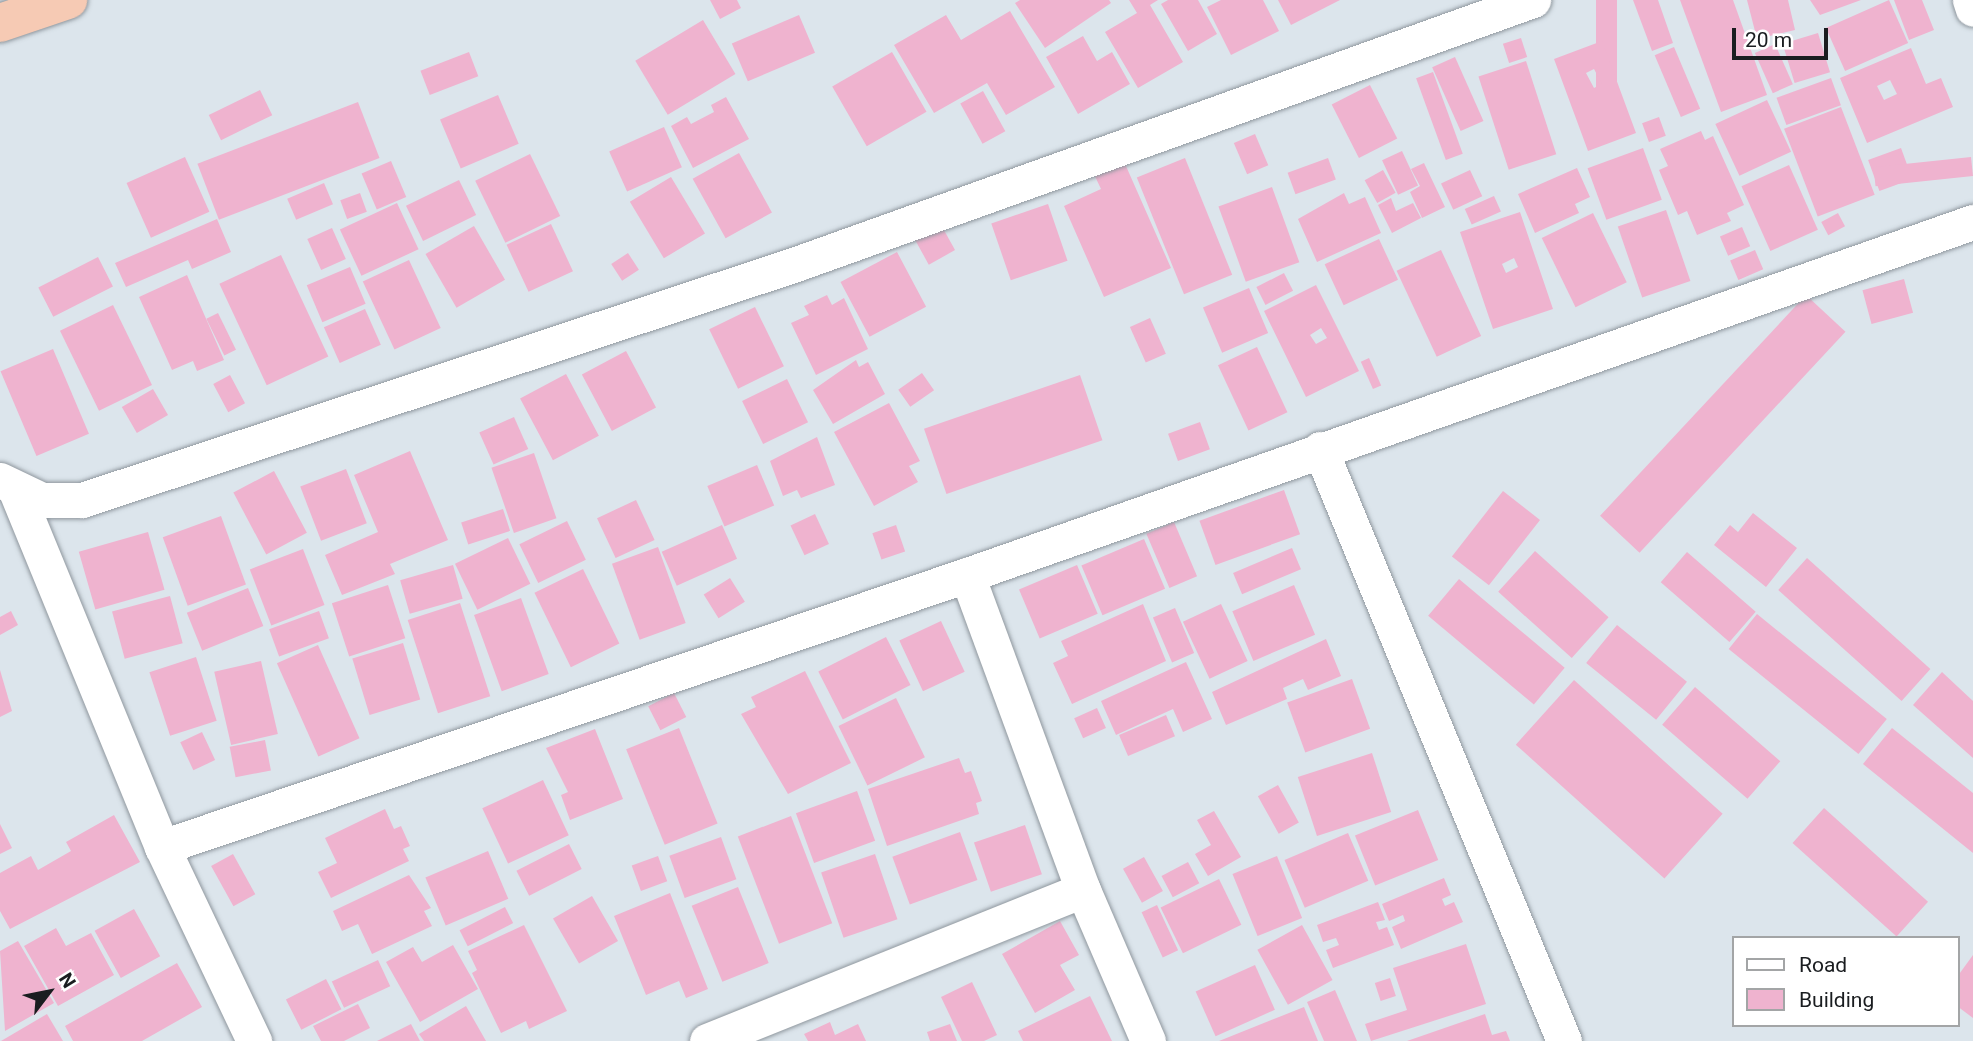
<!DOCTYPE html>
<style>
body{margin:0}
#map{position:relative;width:1973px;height:1041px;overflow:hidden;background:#dce5ec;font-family:Roboto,sans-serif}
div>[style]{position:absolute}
.building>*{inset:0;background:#efb3cf;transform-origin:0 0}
.roads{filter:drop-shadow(0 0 2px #8f979e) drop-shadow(0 0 2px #8f979e)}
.street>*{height:35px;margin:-17.5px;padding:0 17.5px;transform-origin:17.5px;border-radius:17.5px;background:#fff}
.highway>*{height:38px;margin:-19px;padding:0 19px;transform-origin:19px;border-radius:19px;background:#f6cab4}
span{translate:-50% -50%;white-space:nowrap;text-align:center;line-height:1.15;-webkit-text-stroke:6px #fff;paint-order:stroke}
.legend{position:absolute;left:1732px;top:936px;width:228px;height:91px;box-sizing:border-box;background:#fff;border:2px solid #a3a5a6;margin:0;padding:9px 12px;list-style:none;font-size:21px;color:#1a1d20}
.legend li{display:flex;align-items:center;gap:14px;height:35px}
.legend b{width:35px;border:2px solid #a3a5a6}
.north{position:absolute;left:14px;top:957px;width:70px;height:70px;-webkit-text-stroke:5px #fff;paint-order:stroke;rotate:58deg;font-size:19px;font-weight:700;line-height:28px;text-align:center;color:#1a1d20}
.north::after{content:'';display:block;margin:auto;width:24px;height:32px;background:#1a1d20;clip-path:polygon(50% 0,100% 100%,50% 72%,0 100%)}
.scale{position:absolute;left:1732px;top:28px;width:96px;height:32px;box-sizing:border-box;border:4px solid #1a1d20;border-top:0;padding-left:9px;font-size:21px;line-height:24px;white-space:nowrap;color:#1a1d20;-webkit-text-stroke:5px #fff;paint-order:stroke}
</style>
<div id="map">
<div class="building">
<i style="clip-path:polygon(710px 0,737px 0,741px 8px,720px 19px)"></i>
<i style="clip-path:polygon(1020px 0,1109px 0,1111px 3px,1045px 48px,1015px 3px)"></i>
<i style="clip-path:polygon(1129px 0,1158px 0,1150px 5px,1183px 62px,1138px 88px,1105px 32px,1137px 13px)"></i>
<i style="clip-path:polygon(1168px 0,1198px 0,1217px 34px,1188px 51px,1161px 4px)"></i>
<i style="clip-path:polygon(1221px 0,1263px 0,1279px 31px,1231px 55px,1207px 7px)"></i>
<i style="clip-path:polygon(1278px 0,1340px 0,1291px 25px)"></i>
<i style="left:1596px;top:0;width:21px;height:130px"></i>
<i style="clip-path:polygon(1633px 0,1658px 0,1673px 43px,1652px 51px)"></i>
<i style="clip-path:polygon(1680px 0,1733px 0,1767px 95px,1721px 112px)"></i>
<i style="clip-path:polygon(1747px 0,1788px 0,1795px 30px,1757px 39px)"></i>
<i style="clip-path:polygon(1810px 0,1861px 0,1820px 15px)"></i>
<i style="left:1889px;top:0;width:47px;height:69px;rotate:66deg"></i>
<i style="clip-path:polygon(1894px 0,1922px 0,1934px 30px,1909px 40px)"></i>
<i style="clip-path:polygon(1010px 11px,1055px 87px,1006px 115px,987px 83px,934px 113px,894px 45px,946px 15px,961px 40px)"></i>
<i style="left:799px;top:15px;width:41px;height:73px;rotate:67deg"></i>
<i style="left:703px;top:20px;width:63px;height:79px;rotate:59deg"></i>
<i style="left:1818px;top:33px;width:41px;height:37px;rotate:73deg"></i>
<i style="clip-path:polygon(1083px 36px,1097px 61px,1112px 52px,1130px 84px,1078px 114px,1046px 57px)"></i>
<i style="left:1521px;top:38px;width:20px;height:19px;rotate:72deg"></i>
<i style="clip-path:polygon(evenodd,1602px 41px,1636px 133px,1588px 151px,1554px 59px,1602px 41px,1594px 69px,1602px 84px,1594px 88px,1586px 73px,1594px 69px)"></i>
<i style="left:1775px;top:44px;width:44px;height:22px;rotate:66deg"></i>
<i style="left:1674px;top:47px;width:67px;height:21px;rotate:67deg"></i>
<i style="clip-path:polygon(evenodd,1911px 48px,1926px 84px,1941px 78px,1953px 107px,1867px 143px,1840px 78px,1911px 48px,1890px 80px,1897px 94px,1884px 100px,1877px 86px,1890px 80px)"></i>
<i style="left:469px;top:52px;width:26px;height:52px;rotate:69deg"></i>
<i style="left:892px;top:52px;width:69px;height:69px;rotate:60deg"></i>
<i style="left:1455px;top:57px;width:70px;height:25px;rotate:66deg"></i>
<i style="left:1526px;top:61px;width:98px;height:50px;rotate:72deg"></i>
<i style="left:1433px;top:72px;width:87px;height:18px;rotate:70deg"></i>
<i style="left:1831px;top:78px;width:29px;height:58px;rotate:70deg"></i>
<i style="left:1370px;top:85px;width:60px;height:43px;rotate:63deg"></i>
<i style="left:260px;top:90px;width:28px;height:57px;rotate:64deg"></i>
<i style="left:983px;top:91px;width:46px;height:26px;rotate:61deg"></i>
<i style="left:498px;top:95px;width:53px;height:63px;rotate:67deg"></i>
<i style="clip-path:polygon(726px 97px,749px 139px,693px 168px,671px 126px,687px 117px,691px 124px,714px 112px,711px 105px)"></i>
<i style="left:1767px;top:100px;width:57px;height:57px;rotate:65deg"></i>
<i style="left:358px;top:102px;width:60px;height:172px;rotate:69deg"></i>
<i style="left:1841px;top:107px;width:94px;height:61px;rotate:69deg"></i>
<i style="left:1659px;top:117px;width:20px;height:18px;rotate:70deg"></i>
<i style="left:664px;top:127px;width:44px;height:60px;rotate:66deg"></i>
<i style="clip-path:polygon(1701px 131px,1705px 140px,1713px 136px,1744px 205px,1727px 213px,1731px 221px,1697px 235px,1687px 211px,1678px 215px,1659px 170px,1668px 166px,1660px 149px)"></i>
<i style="left:1255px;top:134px;width:34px;height:23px;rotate:67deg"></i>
<i style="left:1643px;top:148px;width:55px;height:59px;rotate:70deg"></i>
<i style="left:1901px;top:148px;width:33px;height:35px;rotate:70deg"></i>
<i style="left:1402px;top:151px;width:38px;height:22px;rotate:65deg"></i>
<i style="left:739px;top:153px;width:68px;height:53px;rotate:61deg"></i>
<i style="left:530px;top:154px;width:69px;height:61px;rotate:64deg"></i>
<i style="left:185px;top:157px;width:60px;height:64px;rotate:66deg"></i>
<i style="clip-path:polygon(1122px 157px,1171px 268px,1104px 297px,1064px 206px,1101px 189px,1092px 170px)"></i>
<i style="left:1971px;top:157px;width:19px;height:98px;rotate:84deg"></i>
<i style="left:1185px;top:158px;width:126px;height:52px;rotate:68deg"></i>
<i style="left:1328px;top:158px;width:23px;height:43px;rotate:70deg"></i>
<i style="left:391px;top:161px;width:39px;height:32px;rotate:67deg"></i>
<i style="clip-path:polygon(1424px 163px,1445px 207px,1422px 218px,1410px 192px,1420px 186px,1411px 169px)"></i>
<i style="left:1789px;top:165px;width:71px;height:52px;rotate:66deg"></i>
<i style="clip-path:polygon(1577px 168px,1590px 197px,1575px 204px,1579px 213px,1535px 233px,1518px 194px)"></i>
<i style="left:1383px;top:170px;width:26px;height:21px;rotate:61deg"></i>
<i style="left:1470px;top:170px;width:29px;height:32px;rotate:65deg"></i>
<i style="left:671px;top:177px;width:66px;height:48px;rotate:59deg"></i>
<i style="left:459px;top:180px;width:39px;height:59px;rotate:64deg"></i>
<i style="left:324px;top:183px;width:23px;height:40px;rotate:67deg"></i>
<i style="left:1272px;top:187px;width:80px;height:57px;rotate:70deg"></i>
<i style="left:360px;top:193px;width:20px;height:21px;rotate:70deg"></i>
<i style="clip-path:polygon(1344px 193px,1349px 204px,1365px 197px,1381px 233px,1317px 262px,1298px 219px)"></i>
<i style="left:1494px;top:196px;width:17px;height:32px;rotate:66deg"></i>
<i style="clip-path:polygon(1391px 198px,1396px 211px,1413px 203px,1421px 218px,1392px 233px,1378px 205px)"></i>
<i style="left:397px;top:203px;width:51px;height:63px;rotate:65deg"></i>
<i style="left:1048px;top:204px;width:60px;height:60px;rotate:71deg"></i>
<i style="left:1666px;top:210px;width:75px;height:51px;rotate:71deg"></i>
<i style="clip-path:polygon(evenodd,1520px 212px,1553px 309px,1493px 329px,1460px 232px,1520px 212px,1514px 258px,1518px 267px,1506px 273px,1502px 264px,1514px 258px)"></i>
<i style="left:1593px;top:213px;width:77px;height:57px;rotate:64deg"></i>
<i style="left:1838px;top:213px;width:15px;height:19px;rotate:62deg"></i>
<i style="clip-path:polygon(217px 219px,231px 252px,192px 269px,188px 260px,126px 287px,115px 263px)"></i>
<i style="left:940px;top:223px;width:31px;height:30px;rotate:61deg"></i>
<i style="left:551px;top:224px;width:52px;height:49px;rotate:65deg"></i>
<i style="left:474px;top:226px;width:62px;height:56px;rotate:60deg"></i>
<i style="left:1742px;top:227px;width:21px;height:24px;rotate:67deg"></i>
<i style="left:332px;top:228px;width:34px;height:27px;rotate:66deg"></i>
<i style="left:1379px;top:239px;width:45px;height:60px;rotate:65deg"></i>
<i style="left:1441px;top:250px;width:95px;height:49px;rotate:65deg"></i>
<i style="left:1755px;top:250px;width:21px;height:27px;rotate:67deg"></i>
<i style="left:897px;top:252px;width:62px;height:64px;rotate:62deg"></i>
<i style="left:628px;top:253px;width:20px;height:20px;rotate:57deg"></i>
<i style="left:281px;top:255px;width:112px;height:68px;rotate:65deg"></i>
<i style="left:98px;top:257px;width:33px;height:67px;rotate:63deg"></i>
<i style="left:409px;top:260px;width:75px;height:51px;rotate:65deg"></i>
<i style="left:350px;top:267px;width:40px;height:47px;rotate:67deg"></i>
<i style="left:1284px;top:273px;width:20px;height:31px;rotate:63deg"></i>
<i style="clip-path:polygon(187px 275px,224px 360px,197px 371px,193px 361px,172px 370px,139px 297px)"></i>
<i style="left:1904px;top:279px;width:35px;height:43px;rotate:75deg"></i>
<i style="clip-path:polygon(evenodd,1316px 285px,1359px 371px,1306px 397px,1264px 311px,1316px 285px,1321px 328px,1327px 338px,1316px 344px,1310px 335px,1321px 328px)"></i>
<i style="left:1249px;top:288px;width:49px;height:50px;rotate:67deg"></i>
<i style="clip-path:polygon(827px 295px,832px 305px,844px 298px,868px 349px,816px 375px,791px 323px,809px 315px,804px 306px)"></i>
<i style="left:1806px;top:295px;width:54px;height:302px;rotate:43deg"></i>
<i style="left:113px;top:305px;width:89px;height:59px;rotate:64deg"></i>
<i style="left:755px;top:307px;width:66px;height:51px;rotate:64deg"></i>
<i style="left:365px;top:309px;width:39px;height:45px;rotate:66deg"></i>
<i style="left:218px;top:313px;width:41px;height:13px;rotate:64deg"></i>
<i style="left:1150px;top:318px;width:39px;height:22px;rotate:66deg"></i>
<i style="left:1257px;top:347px;width:72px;height:43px;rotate:65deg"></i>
<i style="left:53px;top:349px;width:92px;height:57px;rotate:67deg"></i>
<i style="left:626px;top:351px;width:64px;height:50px;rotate:62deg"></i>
<i style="left:1369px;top:358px;width:30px;height:9px;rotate:66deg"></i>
<i style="clip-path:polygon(856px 360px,859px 367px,868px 362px,885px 394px,833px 424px,813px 390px)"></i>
<i style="left:922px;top:373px;width:21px;height:29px;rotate:55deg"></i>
<i style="left:566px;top:374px;width:70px;height:52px;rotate:62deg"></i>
<i style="left:230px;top:375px;width:32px;height:19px;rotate:62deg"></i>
<i style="left:1080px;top:375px;width:69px;height:165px;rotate:71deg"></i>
<i style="left:787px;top:379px;width:48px;height:50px;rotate:64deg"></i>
<i style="left:153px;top:389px;width:30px;height:36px;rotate:60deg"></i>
<i style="clip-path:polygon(889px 403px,920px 461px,909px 466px,918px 482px,874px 506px,834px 432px)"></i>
<i style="left:514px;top:417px;width:35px;height:38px;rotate:66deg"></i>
<i style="left:1200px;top:422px;width:29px;height:34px;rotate:70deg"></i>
<i style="clip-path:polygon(817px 437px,835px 485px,801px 498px,797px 490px,783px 496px,770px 461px)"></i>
<i style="clip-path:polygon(410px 451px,448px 540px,390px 564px,395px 574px,342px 595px,325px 555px,378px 532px,354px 475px)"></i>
<i style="left:534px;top:453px;width:69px;height:45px;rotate:71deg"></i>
<i style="left:757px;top:465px;width:44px;height:54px;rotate:67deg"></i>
<i style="left:346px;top:469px;width:58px;height:49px;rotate:69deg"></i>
<i style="left:274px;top:471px;width:70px;height:46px;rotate:62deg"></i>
<i style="left:1284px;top:490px;width:47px;height:90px;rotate:70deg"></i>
<i style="left:1503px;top:491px;width:47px;height:83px;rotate:38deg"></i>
<i style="left:636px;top:500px;width:44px;height:43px;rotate:65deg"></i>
<i style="left:503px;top:509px;width:23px;height:44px;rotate:72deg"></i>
<i style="clip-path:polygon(1753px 513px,1797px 548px,1766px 587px,1714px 545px,1730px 525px,1738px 532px)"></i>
<i style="left:815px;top:514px;width:33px;height:27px;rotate:65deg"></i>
<i style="left:221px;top:516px;width:73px;height:62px;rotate:70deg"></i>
<i style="left:567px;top:521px;width:43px;height:53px;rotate:64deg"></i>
<i style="left:1174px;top:522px;width:59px;height:30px;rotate:67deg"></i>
<i style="left:722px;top:525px;width:37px;height:66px;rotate:66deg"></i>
<i style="left:896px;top:525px;width:28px;height:25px;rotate:71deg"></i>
<i style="left:148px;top:532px;width:60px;height:72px;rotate:74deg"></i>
<i style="left:508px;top:538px;width:51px;height:59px;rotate:64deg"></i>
<i style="left:1144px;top:539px;width:54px;height:68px;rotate:67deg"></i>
<i style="left:658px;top:547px;width:81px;height:49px;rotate:70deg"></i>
<i style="left:1292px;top:548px;width:23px;height:64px;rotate:67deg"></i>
<i style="left:303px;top:549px;width:60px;height:57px;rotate:69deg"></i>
<i style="left:1535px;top:551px;width:99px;height:55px;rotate:42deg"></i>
<i style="left:1687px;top:552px;width:91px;height:40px;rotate:41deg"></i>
<i style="left:1807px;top:558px;width:166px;height:43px;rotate:42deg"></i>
<i style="left:453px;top:565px;width:35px;height:55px;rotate:74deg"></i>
<i style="left:1077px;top:565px;width:53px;height:63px;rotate:67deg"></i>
<i style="left:583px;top:569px;width:83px;height:54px;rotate:64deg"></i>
<i style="left:730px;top:578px;width:28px;height:31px;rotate:58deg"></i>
<i style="left:1459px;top:579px;width:138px;height:48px;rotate:40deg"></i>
<i style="left:388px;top:585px;width:56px;height:59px;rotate:72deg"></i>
<i style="left:1294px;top:585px;width:54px;height:67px;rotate:67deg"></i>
<i style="left:248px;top:588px;width:41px;height:66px;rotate:68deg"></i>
<i style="left:170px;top:596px;width:49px;height:60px;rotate:75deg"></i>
<i style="left:521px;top:598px;width:81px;height:50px;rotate:70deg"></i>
<i style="left:460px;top:603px;width:98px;height:55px;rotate:72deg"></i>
<i style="clip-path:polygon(1143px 604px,1166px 661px,1072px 704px,1053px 663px,1068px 656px,1061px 641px)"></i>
<i style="left:1221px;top:604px;width:63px;height:42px;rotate:65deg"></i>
<i style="left:1175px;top:608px;width:49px;height:24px;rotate:67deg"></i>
<i style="clip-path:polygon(11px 611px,18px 625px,0 635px,0 617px)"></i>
<i style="left:319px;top:611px;width:29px;height:53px;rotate:70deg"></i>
<i style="left:1757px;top:614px;width:167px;height:45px;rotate:39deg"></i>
<i style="left:941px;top:621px;width:56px;height:46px;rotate:65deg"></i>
<i style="left:1617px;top:625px;width:90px;height:49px;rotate:39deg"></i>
<i style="left:886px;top:637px;width:54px;height:76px;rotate:63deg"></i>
<i style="clip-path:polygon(1326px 639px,1341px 676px,1308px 690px,1303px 679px,1283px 688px,1287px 699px,1226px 725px,1212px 692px)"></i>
<i style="left:403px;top:643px;width:59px;height:53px;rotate:73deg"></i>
<i style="left:318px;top:645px;width:102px;height:45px;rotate:66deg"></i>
<i style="left:196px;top:657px;width:67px;height:49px;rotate:72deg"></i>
<i style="left:261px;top:661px;width:75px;height:48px;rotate:77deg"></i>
<i style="clip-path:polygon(1186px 662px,1212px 719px,1183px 732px,1173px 709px,1116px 735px,1101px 701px)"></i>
<i style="clip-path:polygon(0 670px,12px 711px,0 717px)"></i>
<i style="clip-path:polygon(805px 671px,851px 763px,788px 794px,741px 714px,756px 707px,751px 697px)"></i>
<i style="clip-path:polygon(1942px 672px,1973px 701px,1973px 758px,1913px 705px)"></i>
<i style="left:1352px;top:679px;width:53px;height:69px;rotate:70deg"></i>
<i style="left:1574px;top:680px;width:200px;height:87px;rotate:42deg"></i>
<i style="left:1695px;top:687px;width:113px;height:50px;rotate:41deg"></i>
<i style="left:674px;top:693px;width:27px;height:29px;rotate:63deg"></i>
<i style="left:896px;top:698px;width:66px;height:64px;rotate:64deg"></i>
<i style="left:1097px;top:708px;width:22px;height:25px;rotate:66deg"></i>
<i style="left:1166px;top:715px;width:23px;height:51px;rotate:67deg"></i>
<i style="left:679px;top:728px;width:103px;height:57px;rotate:68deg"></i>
<i style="clip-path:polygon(1892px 728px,1973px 793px,1973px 853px,1863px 764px)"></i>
<i style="clip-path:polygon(595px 729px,623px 799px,570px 820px,561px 795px,568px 792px,546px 748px)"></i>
<i style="left:202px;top:732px;width:31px;height:24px;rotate:65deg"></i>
<i style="left:265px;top:740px;width:31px;height:36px;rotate:79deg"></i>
<i style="left:1372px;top:753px;width:62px;height:78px;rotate:72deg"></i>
<i style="clip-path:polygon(959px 758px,965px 773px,971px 771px,982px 801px,976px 803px,979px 814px,887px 846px,868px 789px)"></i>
<i style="left:543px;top:780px;width:61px;height:67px;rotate:65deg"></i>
<i style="left:1278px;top:785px;width:43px;height:23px;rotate:61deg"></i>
<i style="left:857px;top:791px;width:53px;height:65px;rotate:70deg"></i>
<i style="left:1824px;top:808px;width:140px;height:47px;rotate:42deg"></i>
<i style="clip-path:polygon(385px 809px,394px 829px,401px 826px,410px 846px,403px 849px,409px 861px,331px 898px,318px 872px,337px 863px,325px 838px)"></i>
<i style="left:1418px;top:810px;width:54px;height:68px;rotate:68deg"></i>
<i style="clip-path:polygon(1214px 811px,1241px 857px,1208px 876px,1195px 854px,1211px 845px,1197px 820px)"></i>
<i style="clip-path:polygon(114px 815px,140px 862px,10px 929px,0 911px,0 873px,31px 856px,38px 870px,71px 851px,66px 842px)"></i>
<i style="left:791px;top:816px;width:115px;height:57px;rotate:69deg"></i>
<i style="clip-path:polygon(0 824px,12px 848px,0 854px)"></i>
<i style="left:1025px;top:825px;width:52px;height:54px;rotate:71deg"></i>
<i style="left:960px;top:832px;width:51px;height:72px;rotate:70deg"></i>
<i style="left:1348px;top:833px;width:52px;height:69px;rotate:67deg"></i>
<i style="left:721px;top:837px;width:45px;height:55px;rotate:70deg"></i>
<i style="left:569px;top:844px;width:28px;height:59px;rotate:63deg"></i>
<i style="left:488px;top:851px;width:52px;height:68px;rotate:67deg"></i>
<i style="left:233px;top:854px;width:46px;height:25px;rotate:61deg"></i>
<i style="left:875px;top:854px;width:69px;height:57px;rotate:71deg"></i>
<i style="left:658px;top:856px;width:27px;height:28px;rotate:70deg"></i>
<i style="left:1277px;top:856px;width:67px;height:48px;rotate:68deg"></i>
<i style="left:1144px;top:857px;width:39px;height:24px;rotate:61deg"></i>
<i style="left:1188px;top:862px;width:24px;height:30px;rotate:62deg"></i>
<i style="clip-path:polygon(409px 875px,431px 908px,424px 911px,432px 926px,372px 954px,358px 924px,342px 931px,333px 911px)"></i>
<i style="clip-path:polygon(1444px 878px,1451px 895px,1442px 899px,1445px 906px,1454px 902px,1463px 922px,1401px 949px,1392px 927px,1405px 921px,1403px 915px,1389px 921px,1382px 904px)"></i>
<i style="left:1219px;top:879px;width:51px;height:65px;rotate:64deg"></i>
<i style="left:738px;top:887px;width:82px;height:50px;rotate:68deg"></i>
<i style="clip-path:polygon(670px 893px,708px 989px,686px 998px,679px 981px,646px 995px,614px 916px)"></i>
<i style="left:592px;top:896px;width:52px;height:45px;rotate:60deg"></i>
<i style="clip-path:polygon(1378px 902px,1385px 920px,1376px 922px,1379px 930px,1387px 927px,1394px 945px,1333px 968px,1326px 950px,1339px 945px,1336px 938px,1323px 942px,1317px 925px)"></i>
<i style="left:1157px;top:905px;width:50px;height:17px;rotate:65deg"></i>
<i style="left:505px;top:907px;width:18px;height:51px;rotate:63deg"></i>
<i style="left:134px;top:909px;width:54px;height:45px;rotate:61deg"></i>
<i style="clip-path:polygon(1060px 921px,1079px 955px,1060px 965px,1075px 990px,1035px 1013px,1002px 954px)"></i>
<i style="clip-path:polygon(524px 925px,567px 1011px,529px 1029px,526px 1021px,501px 1033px,472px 973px,477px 970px,468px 951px)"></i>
<i style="left:1302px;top:925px;width:63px;height:51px;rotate:61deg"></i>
<i style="clip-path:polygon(56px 928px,66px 946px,91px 933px,114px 975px,58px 1006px,24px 946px)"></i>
<i style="clip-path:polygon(18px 941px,54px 1003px,5px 1031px,0 951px)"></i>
<i style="clip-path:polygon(1466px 944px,1486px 1004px,1371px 1041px,1365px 1024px,1407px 1010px,1393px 968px)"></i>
<i style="clip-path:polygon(453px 945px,478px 989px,420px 1022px,386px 962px,413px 947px,422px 962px)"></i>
<i style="clip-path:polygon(1973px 955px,1973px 1018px,1957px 1006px,1957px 977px)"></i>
<i style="left:378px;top:960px;width:29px;height:51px;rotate:65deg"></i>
<i style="clip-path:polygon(177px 963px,202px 1007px,142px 1041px,73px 1041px,65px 1026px)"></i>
<i style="left:1255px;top:965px;width:49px;height:65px;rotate:66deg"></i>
<i style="left:1390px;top:978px;width:19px;height:16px;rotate:72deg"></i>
<i style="left:326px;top:979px;width:34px;height:45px;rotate:63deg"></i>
<i style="clip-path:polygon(972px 982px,997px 1035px,984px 1041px,962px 1041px,941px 997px)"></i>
<i style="clip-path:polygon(1335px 990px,1357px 1041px,1324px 1041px,1307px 1002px)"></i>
<i style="clip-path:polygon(1090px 996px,1112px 1041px,1023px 1041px,1018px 1031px)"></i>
<i style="clip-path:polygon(358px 1004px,370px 1028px,344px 1041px,321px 1041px,313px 1026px)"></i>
<i style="clip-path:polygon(466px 1006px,486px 1041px,424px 1041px,419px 1034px)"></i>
<i style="clip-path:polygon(1304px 1007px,1318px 1041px,1219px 1041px)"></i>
<i style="clip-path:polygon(47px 1014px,63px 1041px,1px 1041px)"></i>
<i style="clip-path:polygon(1485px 1014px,1492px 1035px,1506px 1031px,1510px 1041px,1407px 1041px)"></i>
<i style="clip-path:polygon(830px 1022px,835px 1035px,858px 1024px,866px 1041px,808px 1041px,804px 1034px)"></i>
<i style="clip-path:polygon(411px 1024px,420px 1041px,377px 1041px)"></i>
<i style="clip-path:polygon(950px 1024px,957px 1041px,930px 1041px,927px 1032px)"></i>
</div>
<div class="roads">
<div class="street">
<i style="left:1970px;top:0;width:9px;rotate:72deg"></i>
<i style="left:1320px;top:449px;width:640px;rotate:67.6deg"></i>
<i style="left:0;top:480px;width:47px;rotate:25.5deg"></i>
<i style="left:42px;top:500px;width:40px"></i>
<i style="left:82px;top:500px;width:752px;rotate:-18.29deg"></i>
<i style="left:796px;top:264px;width:783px;rotate:-19.71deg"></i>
<i style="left:16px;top:491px;width:385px;rotate:67.7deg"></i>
<i style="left:162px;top:847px;width:215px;rotate:64.6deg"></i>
<i style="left:967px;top:575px;width:336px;rotate:69.8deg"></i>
<i style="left:1083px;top:890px;width:164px;rotate:66.7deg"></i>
<i style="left:162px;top:847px;width:850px;rotate:-18.67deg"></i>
<i style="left:967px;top:575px;width:1066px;rotate:-19.34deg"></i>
<i style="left:707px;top:1041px;width:405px;rotate:-21.9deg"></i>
</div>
<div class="highway">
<i style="left:0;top:23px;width:72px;rotate:-18.7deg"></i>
</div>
</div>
<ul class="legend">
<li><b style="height:9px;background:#fff"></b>Road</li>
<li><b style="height:19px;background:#efb3cf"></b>Building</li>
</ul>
<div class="north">N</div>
<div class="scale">20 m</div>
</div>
